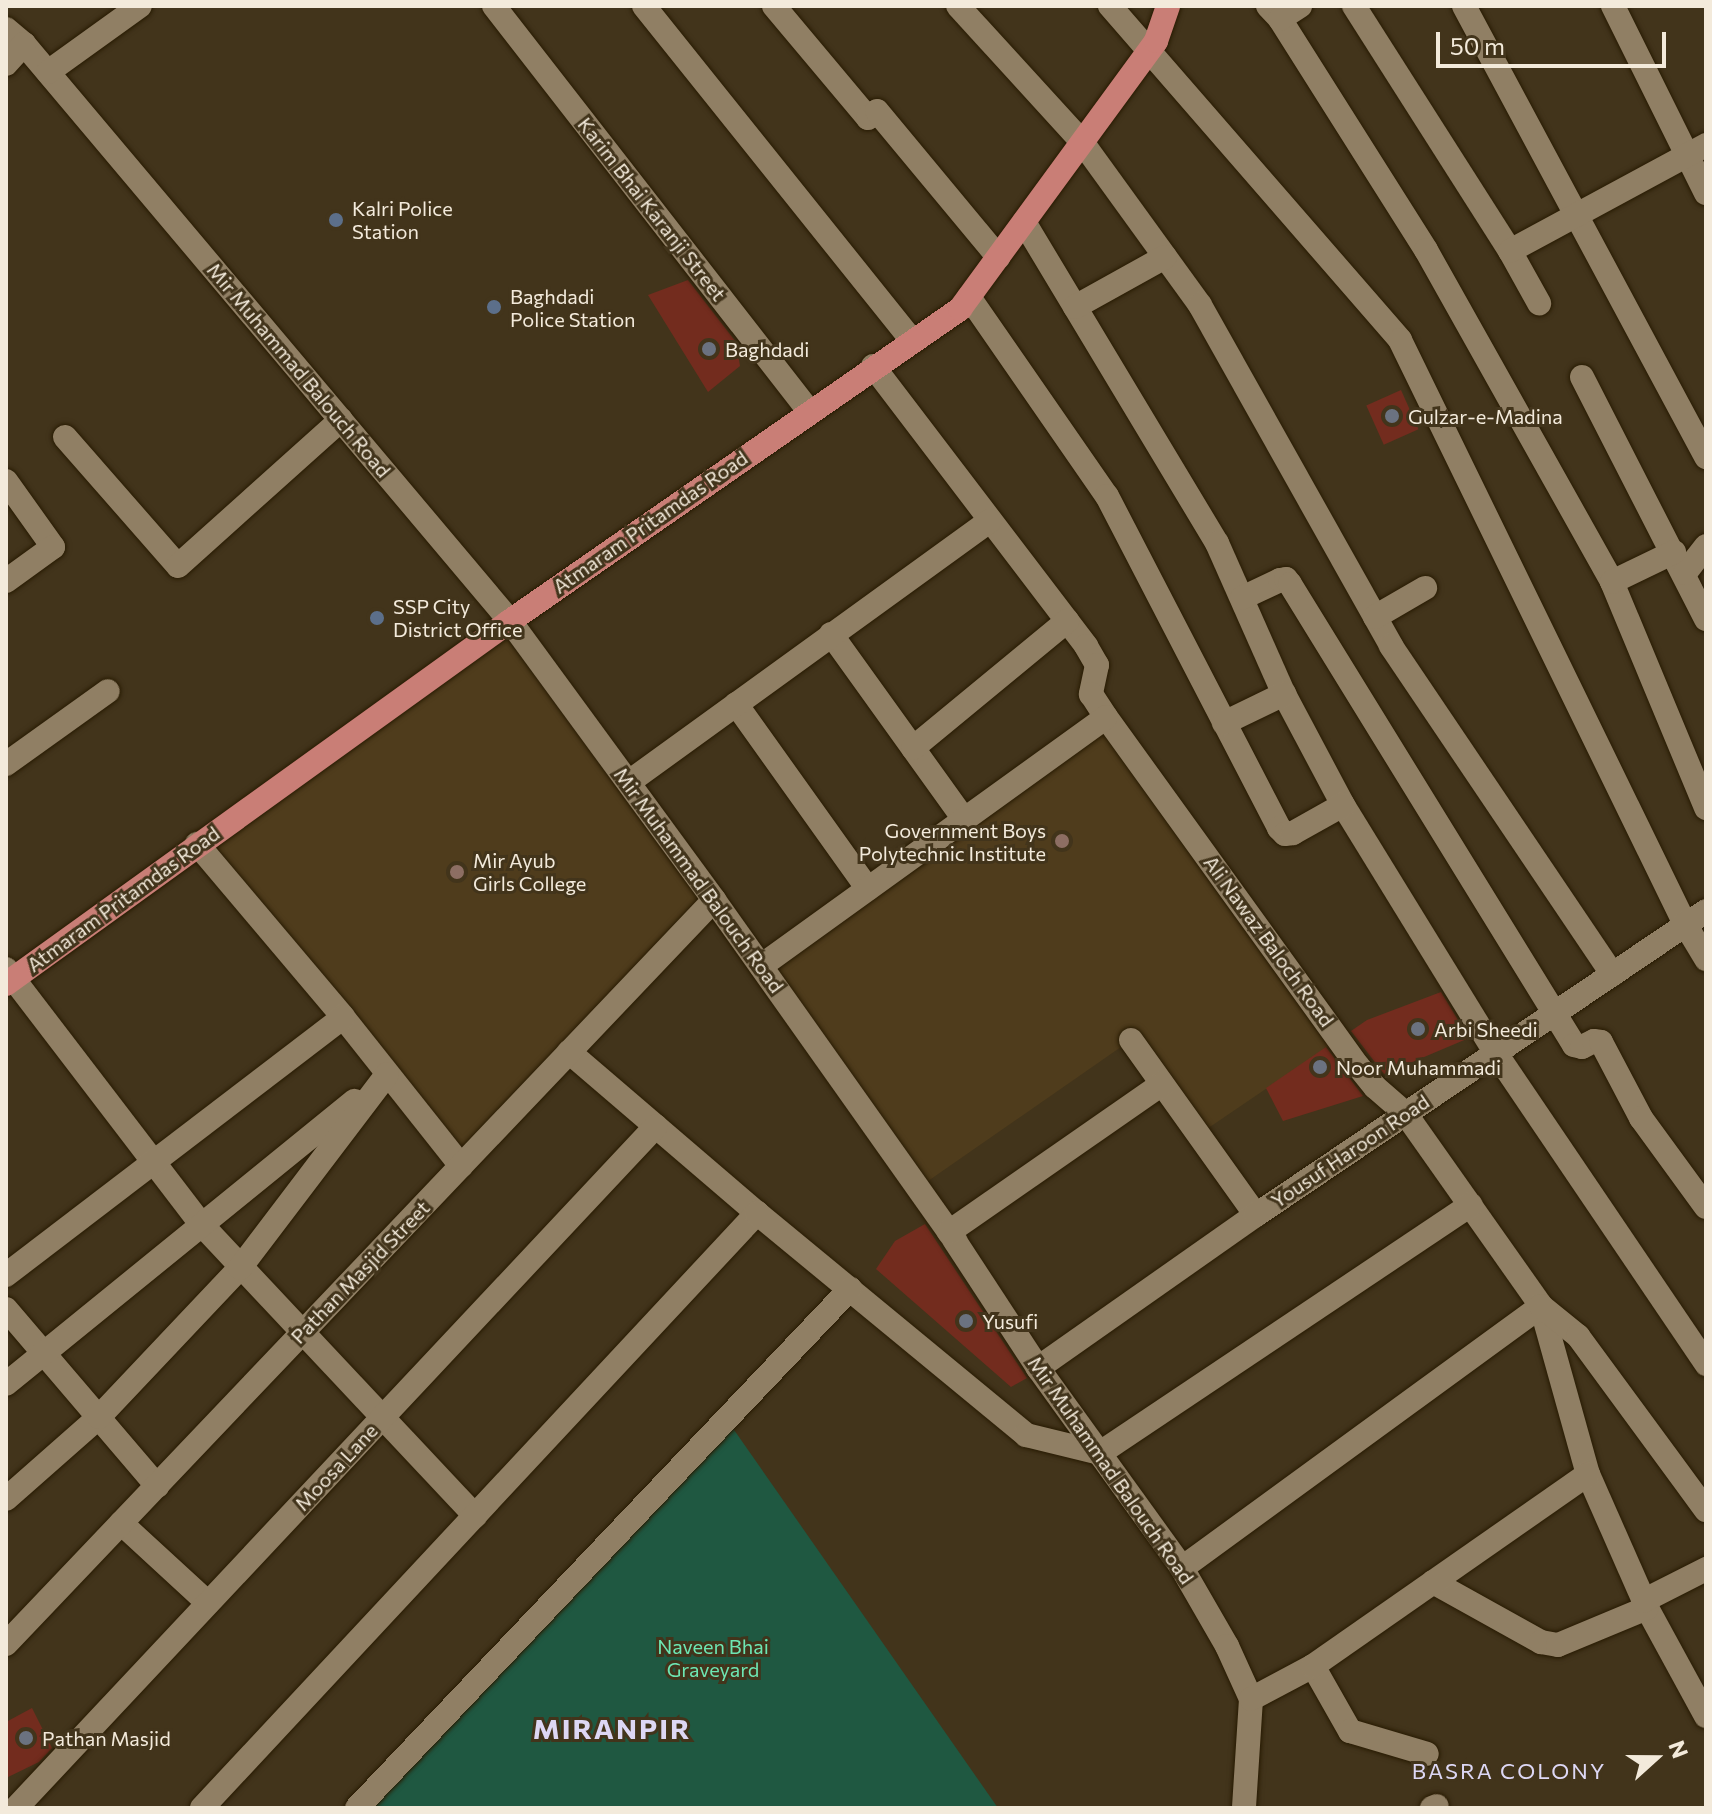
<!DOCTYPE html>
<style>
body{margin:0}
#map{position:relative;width:1712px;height:1814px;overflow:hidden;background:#42341b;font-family:Commissioner,sans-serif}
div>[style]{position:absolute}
.built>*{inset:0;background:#4f3c1c}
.green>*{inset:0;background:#1f5841}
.building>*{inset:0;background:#732c1e;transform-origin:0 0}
.roads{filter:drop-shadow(0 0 2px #281b03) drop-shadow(0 0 2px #281b03)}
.minor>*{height:24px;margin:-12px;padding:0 12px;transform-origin:12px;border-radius:12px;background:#907f64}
.major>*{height:24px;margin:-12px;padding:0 12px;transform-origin:12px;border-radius:12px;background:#c97e76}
.dots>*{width:22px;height:22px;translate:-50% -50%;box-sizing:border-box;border:4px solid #42341b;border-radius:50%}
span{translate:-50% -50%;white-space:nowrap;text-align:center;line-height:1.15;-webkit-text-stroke:6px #42341b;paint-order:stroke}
.poi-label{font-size:20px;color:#f3eadb}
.left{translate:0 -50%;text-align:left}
.right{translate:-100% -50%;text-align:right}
.street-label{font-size:20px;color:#f3eadb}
.park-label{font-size:20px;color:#6de6b3}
.neighbourhood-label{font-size:22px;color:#ddd7f4;letter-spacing:2px}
.district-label{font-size:28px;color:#ddd7f4;font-weight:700;letter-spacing:2px}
.frame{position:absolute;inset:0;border:8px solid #f3eadb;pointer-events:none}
.north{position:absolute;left:1616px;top:1718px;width:80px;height:80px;-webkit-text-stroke:6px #42341b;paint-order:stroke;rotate:69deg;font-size:22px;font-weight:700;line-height:32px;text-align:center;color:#f3eadb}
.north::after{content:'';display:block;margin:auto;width:28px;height:36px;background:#f3eadb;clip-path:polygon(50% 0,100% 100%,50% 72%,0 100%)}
.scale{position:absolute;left:1436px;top:32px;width:230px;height:36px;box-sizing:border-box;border:4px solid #f3eadb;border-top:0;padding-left:10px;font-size:24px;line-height:28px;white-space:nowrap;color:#f3eadb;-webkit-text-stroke:6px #42341b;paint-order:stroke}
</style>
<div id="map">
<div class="built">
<i style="clip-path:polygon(510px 621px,714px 900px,461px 1166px,197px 844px)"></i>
<i style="clip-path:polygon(1106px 717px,1329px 1046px,1198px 1135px,1131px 1040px,918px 1188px,761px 966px)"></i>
</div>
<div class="green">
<i style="clip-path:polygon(732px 1427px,998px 1808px,360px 1808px)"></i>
</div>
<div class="building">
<i style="clip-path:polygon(688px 280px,736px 342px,740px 366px,708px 392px,648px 295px)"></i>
<i style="left:1401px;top:390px;width:43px;height:38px;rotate:66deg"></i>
<i style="clip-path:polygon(1441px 992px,1469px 1038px,1384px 1074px,1351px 1031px,1367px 1020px)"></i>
<i style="clip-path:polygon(1326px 1047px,1363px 1096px,1283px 1121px,1266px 1088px)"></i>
<i style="clip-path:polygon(925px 1224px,1027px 1378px,1011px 1387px,876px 1269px,895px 1241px)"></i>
<i style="clip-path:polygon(32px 1708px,52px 1748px,39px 1762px,6px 1778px,6px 1722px)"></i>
</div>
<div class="roads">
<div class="minor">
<i style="left:494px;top:6px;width:513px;rotate:52.13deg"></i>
<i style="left:644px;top:6px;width:430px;rotate:51.3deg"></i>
<i style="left:774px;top:6px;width:146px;rotate:50deg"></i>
<i style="left:868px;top:118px;width:11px;rotate:-38deg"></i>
<i style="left:877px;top:111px;width:190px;rotate:50.3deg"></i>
<i style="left:958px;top:6px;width:184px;rotate:47.6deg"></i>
<i style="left:1082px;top:142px;width:201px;rotate:54.1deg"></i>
<i style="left:1200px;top:305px;width:391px;rotate:60.7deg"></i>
<i style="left:1391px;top:646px;width:396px;rotate:56deg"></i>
<i style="left:1110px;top:6px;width:442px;rotate:49deg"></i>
<i style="left:1400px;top:340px;width:650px;rotate:63.99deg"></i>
<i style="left:1685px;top:924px;width:41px;rotate:59deg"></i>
<i style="left:1268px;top:6px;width:18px;rotate:47deg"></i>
<i style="left:1280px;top:19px;width:273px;rotate:57.7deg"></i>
<i style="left:1426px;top:250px;width:381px;rotate:60.7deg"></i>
<i style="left:1612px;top:582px;width:245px;rotate:67.4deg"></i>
<i style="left:1354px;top:6px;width:290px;rotate:57.5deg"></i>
<i style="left:1510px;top:251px;width:60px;rotate:60.9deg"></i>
<i style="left:1464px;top:6px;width:512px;rotate:61.78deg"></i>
<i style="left:1613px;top:6px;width:209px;rotate:63.6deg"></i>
<i style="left:1280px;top:19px;width:24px;rotate:-33deg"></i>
<i style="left:6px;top:29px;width:23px;rotate:40deg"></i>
<i style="left:24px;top:44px;width:754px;rotate:49.89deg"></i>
<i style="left:510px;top:621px;width:346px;rotate:53.8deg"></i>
<i style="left:714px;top:900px;width:418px;rotate:54.7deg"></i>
<i style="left:955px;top:1241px;width:152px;rotate:56.8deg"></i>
<i style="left:1038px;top:1368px;width:246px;rotate:54.2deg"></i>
<i style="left:1182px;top:1568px;width:90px;rotate:60deg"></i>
<i style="left:1227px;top:1646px;width:58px;rotate:65.6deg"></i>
<i style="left:1251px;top:1699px;width:109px;rotate:93.7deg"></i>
<i style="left:6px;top:64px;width:27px;rotate:-48deg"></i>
<i style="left:48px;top:72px;width:113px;rotate:-35.7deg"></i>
<i style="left:1024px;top:222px;width:375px;rotate:59deg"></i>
<i style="left:1217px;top:543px;width:165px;rotate:66.1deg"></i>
<i style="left:1284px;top:694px;width:126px;rotate:62deg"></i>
<i style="left:1343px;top:805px;width:290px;rotate:58.4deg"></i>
<i style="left:1495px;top:1052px;width:377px;rotate:55.9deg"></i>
<i style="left:1510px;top:251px;width:223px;rotate:-28.4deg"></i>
<i style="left:969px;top:297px;width:242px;rotate:55.3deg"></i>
<i style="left:1107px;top:496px;width:374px;rotate:62.6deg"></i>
<i style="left:1279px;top:828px;width:8px;rotate:45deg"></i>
<i style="left:1285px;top:834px;width:8px;rotate:-7deg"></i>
<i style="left:1293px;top:833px;width:57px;rotate:-29.2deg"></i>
<i style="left:1075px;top:307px;width:103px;rotate:-29.1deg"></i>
<i style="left:873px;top:366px;width:352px;rotate:52.7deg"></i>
<i style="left:1086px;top:646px;width:22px;rotate:60deg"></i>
<i style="left:1097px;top:665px;width:30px;rotate:102deg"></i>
<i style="left:1091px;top:694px;width:27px;rotate:57deg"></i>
<i style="left:1106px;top:717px;width:430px;rotate:54.2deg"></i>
<i style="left:1358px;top:1066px;width:27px;rotate:51deg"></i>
<i style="left:1375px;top:1087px;width:40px;rotate:41deg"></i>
<i style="left:1405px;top:1113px;width:236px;rotate:54.8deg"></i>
<i style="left:1541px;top:1306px;width:174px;rotate:74.4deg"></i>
<i style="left:1588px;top:1474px;width:146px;rotate:66.2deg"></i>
<i style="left:1647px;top:1608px;width:123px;rotate:61.4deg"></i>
<i style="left:1582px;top:377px;width:272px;rotate:62.9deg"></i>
<i style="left:65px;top:437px;width:171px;rotate:48.8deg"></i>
<i style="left:178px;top:566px;width:219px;rotate:-41.9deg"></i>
<i style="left:6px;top:481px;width:81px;rotate:54.5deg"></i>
<i style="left:53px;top:547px;width:58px;rotate:144.1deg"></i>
<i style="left:1685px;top:573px;width:34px;rotate:-52deg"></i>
<i style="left:1612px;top:582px;width:69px;rotate:-25.8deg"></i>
<i style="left:1242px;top:598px;width:42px;rotate:-25.3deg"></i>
<i style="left:1280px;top:580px;width:6px;rotate:-9deg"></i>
<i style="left:1286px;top:579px;width:6px;rotate:51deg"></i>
<i style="left:1290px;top:584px;width:541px;rotate:58.36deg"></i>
<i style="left:1574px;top:1045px;width:8px;rotate:14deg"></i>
<i style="left:1582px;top:1047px;width:13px;rotate:-27deg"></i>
<i style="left:1594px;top:1041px;width:7px;rotate:8deg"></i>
<i style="left:1601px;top:1042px;width:86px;rotate:62.2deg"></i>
<i style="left:1641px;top:1118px;width:110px;rotate:53.9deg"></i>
<i style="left:1375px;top:617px;width:58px;rotate:-30.1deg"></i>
<i style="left:831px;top:634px;width:228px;rotate:54.3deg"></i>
<i style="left:736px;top:704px;width:227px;rotate:54.5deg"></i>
<i style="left:1224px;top:723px;width:67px;rotate:-25.8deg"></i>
<i style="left:913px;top:748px;width:200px;rotate:-39.5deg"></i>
<i style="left:6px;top:764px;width:125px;rotate:-35.6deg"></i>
<i style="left:629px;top:782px;width:445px;rotate:-35.9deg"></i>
<i style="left:197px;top:844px;width:226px;rotate:49.8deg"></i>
<i style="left:343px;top:1017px;width:190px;rotate:51.6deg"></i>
<i style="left:761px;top:966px;width:425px;rotate:-35.8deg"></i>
<i style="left:6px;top:969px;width:322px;rotate:52.6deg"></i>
<i style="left:202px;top:1225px;width:399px;rotate:46.8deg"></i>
<i style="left:1131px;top:1040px;width:215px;rotate:54.5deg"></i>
<i style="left:569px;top:1052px;width:248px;rotate:40.6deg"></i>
<i style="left:949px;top:1232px;width:259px;rotate:-34.8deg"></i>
<i style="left:6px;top:1275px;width:424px;rotate:-37.4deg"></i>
<i style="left:6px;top:1309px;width:233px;rotate:49.5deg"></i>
<i style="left:1038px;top:1368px;width:266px;rotate:-35.1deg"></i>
<i style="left:1256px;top:1215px;width:543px;rotate:-34.04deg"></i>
<i style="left:6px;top:1384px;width:449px;rotate:-39.1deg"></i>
<i style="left:6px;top:1499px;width:124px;rotate:-41.4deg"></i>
<i style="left:99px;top:1417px;width:205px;rotate:-46.6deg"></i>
<i style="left:240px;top:1268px;width:243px;rotate:-52.8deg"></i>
<i style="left:121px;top:1523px;width:118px;rotate:42.6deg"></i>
<i style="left:1182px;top:1568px;width:444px;rotate:-36.1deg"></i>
<i style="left:1541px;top:1306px;width:48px;rotate:39deg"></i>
<i style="left:1578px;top:1336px;width:216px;rotate:53.7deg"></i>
<i style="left:1433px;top:1582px;width:124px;rotate:29.1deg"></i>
<i style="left:1541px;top:1642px;width:17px;rotate:10deg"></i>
<i style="left:1558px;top:1645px;width:96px;rotate:-22.6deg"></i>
<i style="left:1643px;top:1601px;width:71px;rotate:-26.9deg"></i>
<i style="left:6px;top:1644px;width:1027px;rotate:-46.42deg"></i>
<i style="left:1313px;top:1666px;width:75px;rotate:60.4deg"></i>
<i style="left:1350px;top:1731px;width:80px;rotate:16.6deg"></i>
<i style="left:1251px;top:1699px;width:70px;rotate:-28deg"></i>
<i style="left:1313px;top:1666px;width:335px;rotate:-34.9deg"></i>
<i style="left:16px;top:1808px;width:935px;rotate:-46.82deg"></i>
<i style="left:202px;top:1808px;width:814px;rotate:-46.99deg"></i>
<i style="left:757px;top:1213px;width:349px;rotate:39.5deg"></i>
<i style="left:1026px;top:1435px;width:76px;rotate:13.7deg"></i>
<i style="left:1100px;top:1453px;width:446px;rotate:-33.8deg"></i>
<i style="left:357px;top:1808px;width:716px;rotate:-46.47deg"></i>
<i style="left:1432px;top:1808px;width:5px;rotate:-22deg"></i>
</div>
<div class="major">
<i style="left:6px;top:984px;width:621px;rotate:-35.76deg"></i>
<i style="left:510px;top:621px;width:548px;rotate:-34.73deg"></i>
<i style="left:960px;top:309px;width:332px;rotate:-53.8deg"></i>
<i style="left:1156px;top:41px;width:37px;rotate:-71deg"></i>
</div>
</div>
<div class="dots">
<i style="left:336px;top:220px;background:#5c6f8a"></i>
<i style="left:494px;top:307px;background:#5c6f8a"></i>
<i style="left:709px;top:349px;background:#6b7280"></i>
<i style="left:1392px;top:416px;background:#6b7280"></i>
<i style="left:377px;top:618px;background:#5c6f8a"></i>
<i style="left:1062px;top:841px;background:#8d6e63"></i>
<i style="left:457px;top:872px;background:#8d6e63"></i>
<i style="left:1418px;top:1029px;background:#6b7280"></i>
<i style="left:1320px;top:1067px;background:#6b7280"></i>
<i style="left:966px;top:1321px;background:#6b7280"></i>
<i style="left:26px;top:1738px;background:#6b7280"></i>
</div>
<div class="poi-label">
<span class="left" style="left:352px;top:220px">Kalri Police<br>Station</span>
<span class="left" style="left:510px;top:308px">Baghdadi<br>Police Station</span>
<span class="left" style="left:725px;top:349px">Baghdadi</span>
<span class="left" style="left:1408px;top:416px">Gulzar-e-Madina</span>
<span class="left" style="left:393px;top:618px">SSP City<br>District Office</span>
<span class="right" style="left:1046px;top:842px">Government Boys<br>Polytechnic Institute</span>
<span class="left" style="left:473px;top:872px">Mir Ayub<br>Girls College</span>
<span class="left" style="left:1434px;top:1029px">Arbi Sheedi</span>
<span class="left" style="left:1336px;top:1067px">Noor Muhammadi</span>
<span class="left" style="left:982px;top:1321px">Yusufi</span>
<span class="left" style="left:42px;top:1738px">Pathan Masjid</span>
</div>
<div class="street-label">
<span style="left:652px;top:209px;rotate:52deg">Karim Bhai Karanji Street</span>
<span style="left:299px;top:370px;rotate:50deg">Mir Muhammad Balouch Road</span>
<span style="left:650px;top:522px;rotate:-35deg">Atmaram Pritamdas Road</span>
<span style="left:699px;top:880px;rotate:54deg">Mir Muhammad Balouch Road</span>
<span style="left:123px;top:899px;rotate:-36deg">Atmaram Pritamdas Road</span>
<span style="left:1269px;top:941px;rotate:54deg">Ali Nawaz Baloch Road</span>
<span style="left:1350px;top:1151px;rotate:-34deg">Yousuf Haroon Road</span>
<span style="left:360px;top:1272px;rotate:-46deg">Pathan Masjid Street</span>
<span style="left:336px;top:1467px;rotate:-47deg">Moosa Lane</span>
<span style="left:1111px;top:1470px;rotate:55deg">Mir Muhammad Balouch Road</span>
</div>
<div class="park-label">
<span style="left:713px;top:1658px">Naveen Bhai<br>Graveyard</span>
</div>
<div class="neighbourhood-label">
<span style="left:1509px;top:1771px">BASRA COLONY</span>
</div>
<div class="district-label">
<span style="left:612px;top:1728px">MIRANPIR</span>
</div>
<div class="frame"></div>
<div class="north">N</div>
<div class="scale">50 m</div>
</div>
